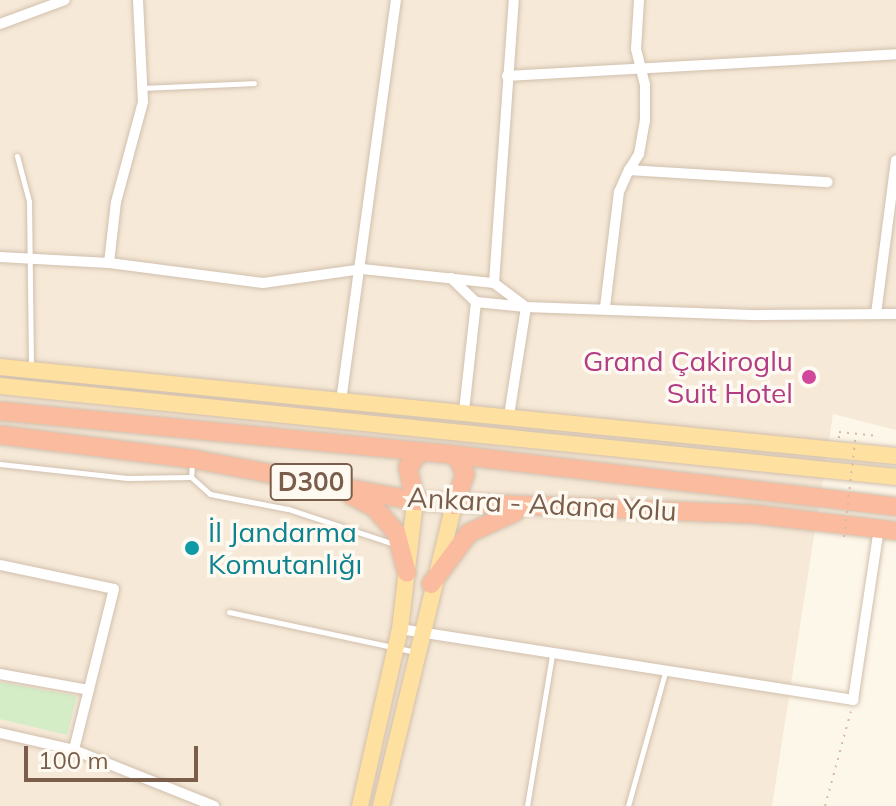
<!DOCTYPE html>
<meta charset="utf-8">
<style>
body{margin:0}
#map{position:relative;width:896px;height:806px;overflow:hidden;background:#fdf7e9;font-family:Mulish,sans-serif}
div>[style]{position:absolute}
.residential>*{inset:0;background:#f6e9d7}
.green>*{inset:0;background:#d4edc6}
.path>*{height:2px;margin-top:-1px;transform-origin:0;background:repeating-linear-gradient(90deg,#dabaa2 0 2px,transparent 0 8px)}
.roads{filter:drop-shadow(0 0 2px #d1bfad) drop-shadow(0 0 2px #d1bfad)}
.lane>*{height:5px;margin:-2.5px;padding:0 2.5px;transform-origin:2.5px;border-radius:2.5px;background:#fff}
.street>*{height:10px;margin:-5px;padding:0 5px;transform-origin:5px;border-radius:5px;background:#fff}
.primary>*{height:16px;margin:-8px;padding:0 8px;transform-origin:8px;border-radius:8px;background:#fee0a0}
.highway>*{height:18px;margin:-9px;padding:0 9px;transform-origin:9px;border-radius:9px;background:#fabb9e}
.path-bridge>*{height:2px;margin-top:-1px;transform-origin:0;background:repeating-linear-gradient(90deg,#dabaa2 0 2px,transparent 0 8px)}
.dots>*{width:22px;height:22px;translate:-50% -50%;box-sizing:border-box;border:4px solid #fffaf1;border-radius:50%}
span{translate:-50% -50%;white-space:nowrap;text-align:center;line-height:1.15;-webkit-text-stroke:7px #fffaf1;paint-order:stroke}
.shield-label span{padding:2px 6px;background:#fffaf1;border:2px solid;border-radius:6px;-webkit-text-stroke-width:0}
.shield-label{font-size:26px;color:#7a5e4b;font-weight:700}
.hotel-label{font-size:28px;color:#b23c85}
.right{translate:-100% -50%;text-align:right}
.street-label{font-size:28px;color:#7a5e4b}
.culture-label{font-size:28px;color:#0d838f}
.left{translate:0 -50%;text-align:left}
.scale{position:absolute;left:24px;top:746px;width:174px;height:36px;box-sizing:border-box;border:4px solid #7a5e4b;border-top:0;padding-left:10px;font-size:24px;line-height:28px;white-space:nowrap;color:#7a5e4b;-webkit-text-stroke:6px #fffaf1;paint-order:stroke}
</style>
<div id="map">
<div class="residential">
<i style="clip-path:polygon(0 0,896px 0,896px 430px,833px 414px,772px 806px,0 806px)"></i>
</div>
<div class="green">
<i style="clip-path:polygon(0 682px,77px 696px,67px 735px,0 719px)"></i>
</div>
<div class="path">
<i style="left:839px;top:438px;width:6px;rotate:-90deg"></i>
<i style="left:839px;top:432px;width:37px;rotate:6deg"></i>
<i style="left:825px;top:806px;width:98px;rotate:-74.7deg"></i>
</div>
<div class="roads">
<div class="lane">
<i style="left:144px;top:88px;width:110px;rotate:-2.6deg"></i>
<i style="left:17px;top:156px;width:47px;rotate:75.1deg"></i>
<i style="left:29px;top:201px;width:168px;rotate:89.3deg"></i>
<i style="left:0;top:464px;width:128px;rotate:6.3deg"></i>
<i style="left:127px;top:478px;width:64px;rotate:-0.9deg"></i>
<i style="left:192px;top:464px;width:13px;rotate:94deg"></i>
<i style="left:191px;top:477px;width:25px;rotate:42deg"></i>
<i style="left:210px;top:494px;width:79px;rotate:10.9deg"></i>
<i style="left:288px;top:509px;width:112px;rotate:18.3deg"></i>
<i style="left:229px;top:612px;width:191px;rotate:12.1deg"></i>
<i style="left:527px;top:806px;width:153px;rotate:-80.6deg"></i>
<i style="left:628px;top:806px;width:138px;rotate:-74.5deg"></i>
</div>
<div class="street">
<i style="left:0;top:24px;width:69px;rotate:-20.3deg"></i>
<i style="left:507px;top:76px;width:390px;rotate:-3.2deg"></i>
<i style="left:629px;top:170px;width:19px;rotate:-58deg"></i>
<i style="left:639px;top:154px;width:34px;rotate:-80deg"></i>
<i style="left:645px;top:121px;width:36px;rotate:-90deg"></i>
<i style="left:645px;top:85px;width:37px;rotate:-104deg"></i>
<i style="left:636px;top:49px;width:49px;rotate:-86.5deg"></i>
<i style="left:0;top:257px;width:109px;rotate:3.2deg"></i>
<i style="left:109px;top:263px;width:155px;rotate:7.4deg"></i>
<i style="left:263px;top:283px;width:100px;rotate:-8deg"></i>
<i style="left:362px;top:269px;width:133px;rotate:6.1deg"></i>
<i style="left:494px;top:283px;width:40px;rotate:37deg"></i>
<i style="left:526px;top:307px;width:110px;rotate:98.9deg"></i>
<i style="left:109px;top:263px;width:61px;rotate:-83.5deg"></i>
<i style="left:116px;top:202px;width:104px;rotate:-74.9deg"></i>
<i style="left:143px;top:102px;width:102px;rotate:-92.8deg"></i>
<i style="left:451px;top:278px;width:35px;rotate:44deg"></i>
<i style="left:476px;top:302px;width:50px;rotate:5.7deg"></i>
<i style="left:526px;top:307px;width:233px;rotate:2deg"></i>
<i style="left:759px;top:315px;width:137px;rotate:-0.4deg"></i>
<i style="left:494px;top:283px;width:284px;rotate:-86deg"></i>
<i style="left:605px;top:307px;width:116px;rotate:-83.1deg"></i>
<i style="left:619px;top:192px;width:24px;rotate:-66deg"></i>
<i style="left:629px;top:170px;width:199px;rotate:3.5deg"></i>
<i style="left:876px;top:314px;width:155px;rotate:-82.6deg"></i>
<i style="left:341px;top:401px;width:405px;rotate:-82.2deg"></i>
<i style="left:464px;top:411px;width:110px;rotate:-83.7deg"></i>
<i style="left:0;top:565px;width:116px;rotate:11.9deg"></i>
<i style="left:114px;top:589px;width:166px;rotate:104deg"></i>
<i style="left:400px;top:629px;width:459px;rotate:8.9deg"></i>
<i style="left:853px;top:700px;width:173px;rotate:-81.4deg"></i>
<i style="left:0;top:674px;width:90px;rotate:10.2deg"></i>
<i style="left:0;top:733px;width:76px;rotate:12.9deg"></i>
<i style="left:74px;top:750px;width:151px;rotate:21.8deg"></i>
</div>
<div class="primary">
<i style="left:0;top:367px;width:900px;rotate:5.67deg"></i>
<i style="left:0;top:386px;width:901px;rotate:5.8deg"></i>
<i style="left:360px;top:806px;width:181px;rotate:-77.3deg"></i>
<i style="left:400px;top:629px;width:129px;rotate:-83.3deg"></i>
<i style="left:381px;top:806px;width:310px;rotate:-76.4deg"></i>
</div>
<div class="highway">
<i style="left:0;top:411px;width:458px;rotate:5.5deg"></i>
<i style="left:456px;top:455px;width:443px;rotate:6.7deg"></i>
<i style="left:0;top:435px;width:194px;rotate:7.1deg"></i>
<i style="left:193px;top:459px;width:226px;rotate:10.7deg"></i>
<i style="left:415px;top:501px;width:337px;rotate:2.2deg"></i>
<i style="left:752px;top:514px;width:145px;rotate:6.7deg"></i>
<i style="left:351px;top:495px;width:26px;rotate:28deg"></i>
<i style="left:374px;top:507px;width:33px;rotate:49deg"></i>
<i style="left:396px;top:532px;width:42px;rotate:75deg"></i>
<i style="left:415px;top:501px;width:35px;rotate:-102deg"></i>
<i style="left:408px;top:467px;width:19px;rotate:-51deg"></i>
<i style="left:454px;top:505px;width:33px;rotate:-70deg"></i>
<i style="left:465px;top:474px;width:21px;rotate:-115deg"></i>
<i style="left:431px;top:584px;width:64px;rotate:-53.3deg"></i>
<i style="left:469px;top:533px;width:51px;rotate:-24.5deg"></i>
</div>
</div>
<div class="path-bridge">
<i style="left:844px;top:537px;width:104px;rotate:-83.4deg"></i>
</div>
<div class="dots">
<i style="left:809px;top:377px;background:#d1479c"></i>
<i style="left:192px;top:548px;background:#0f9aa8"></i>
</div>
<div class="shield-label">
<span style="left:311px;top:482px">D300</span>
</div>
<div class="hotel-label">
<span class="right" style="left:793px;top:377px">Grand Çakiroglu<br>Suit Hotel</span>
</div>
<div class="street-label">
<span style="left:542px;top:504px;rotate:3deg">Ankara - Adana Yolu</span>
</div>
<div class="culture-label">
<span class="left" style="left:208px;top:548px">İl Jandarma<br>Komutanlığı</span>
</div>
<div class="scale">100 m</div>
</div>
